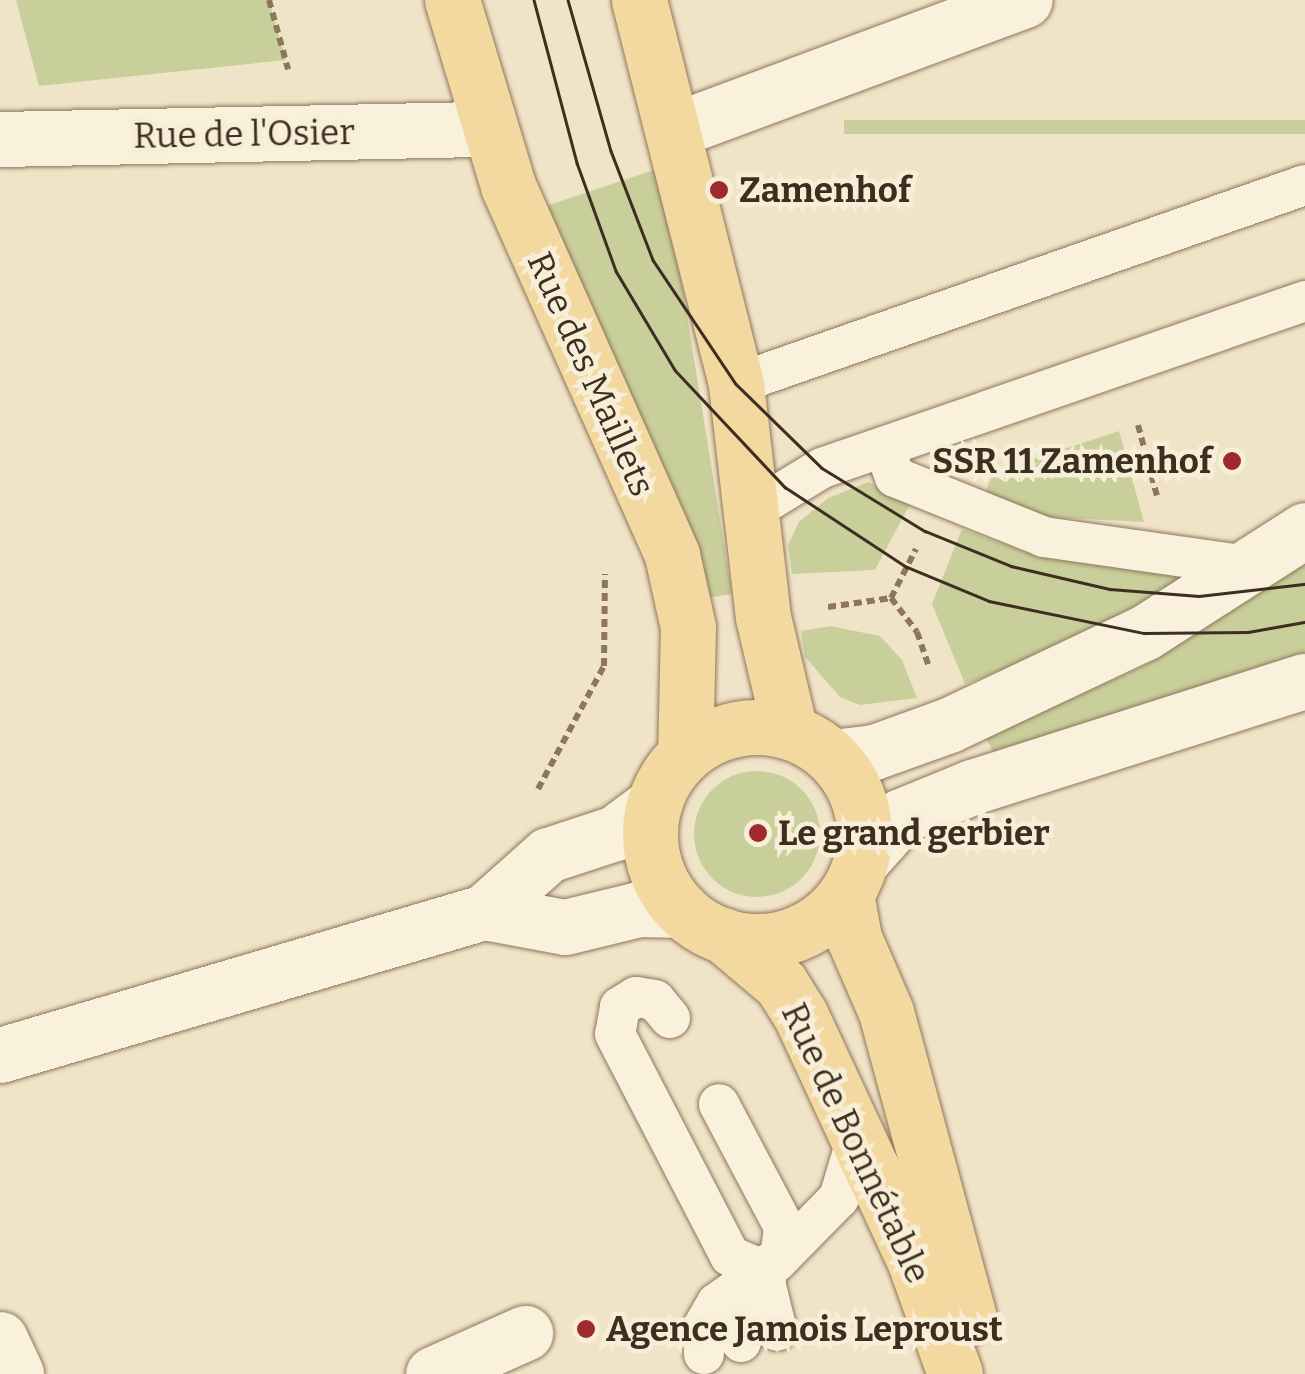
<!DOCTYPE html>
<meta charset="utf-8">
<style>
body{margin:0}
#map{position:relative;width:1305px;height:1374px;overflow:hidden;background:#f0e4c8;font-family:Bitter,serif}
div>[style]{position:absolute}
.green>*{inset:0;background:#c9cf9b;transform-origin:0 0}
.round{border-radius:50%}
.path>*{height:6px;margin-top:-3px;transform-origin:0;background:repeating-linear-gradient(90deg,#8d765c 0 8px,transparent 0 13px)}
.roads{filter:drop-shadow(0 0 2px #8d765c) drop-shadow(0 0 2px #8d765c)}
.service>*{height:40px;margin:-20px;padding:0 20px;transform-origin:20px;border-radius:20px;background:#faf1dc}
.minor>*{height:55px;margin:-27.5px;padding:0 27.5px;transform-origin:27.5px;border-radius:27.5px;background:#faf1dc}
.tertiary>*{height:55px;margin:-27.5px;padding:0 27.5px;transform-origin:27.5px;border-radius:27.5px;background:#faf1dc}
.primary>*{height:55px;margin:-27.5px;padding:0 27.5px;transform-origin:27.5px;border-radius:27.5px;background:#f3d9a0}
.primary>.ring{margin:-27.5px;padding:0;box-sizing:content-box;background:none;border:55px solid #f3d9a0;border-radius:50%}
.tram>*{height:2.5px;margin:-1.25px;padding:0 1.25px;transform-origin:1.25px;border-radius:1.25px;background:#3d2e20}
.dots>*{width:28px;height:28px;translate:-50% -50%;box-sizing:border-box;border:5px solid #f7eed8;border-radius:50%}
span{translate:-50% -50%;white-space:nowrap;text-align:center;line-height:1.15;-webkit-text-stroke:9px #f7eed8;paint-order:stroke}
.street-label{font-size:35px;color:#3d2e20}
.poi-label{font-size:35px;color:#3d2e20;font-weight:700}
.left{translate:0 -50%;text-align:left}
.right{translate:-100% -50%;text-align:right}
</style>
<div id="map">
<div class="green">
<i style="clip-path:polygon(16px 0,269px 0,286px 60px,39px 86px)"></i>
<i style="left:1305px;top:120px;width:14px;height:461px;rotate:90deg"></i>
<i style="clip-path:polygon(663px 167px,732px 594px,706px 598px,546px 206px)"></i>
<i style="clip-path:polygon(1119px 431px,1144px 522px,1048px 517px,984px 494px,994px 472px)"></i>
<i style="clip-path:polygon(868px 482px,910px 504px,875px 570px,792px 574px,788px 545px,799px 522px,828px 498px)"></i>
<i style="clip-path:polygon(962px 529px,1038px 556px,1187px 575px,1073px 643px,965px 684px,932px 604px)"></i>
<i style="clip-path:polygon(1305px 560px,1305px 658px,994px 756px,986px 737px,1148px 664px)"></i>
<i style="clip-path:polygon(830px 626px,880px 636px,902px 660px,917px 698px,860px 705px,840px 697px,805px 657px,801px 631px)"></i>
<i class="round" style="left:694px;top:771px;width:126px;height:126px"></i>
</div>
<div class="path">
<i style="left:269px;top:0;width:72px;rotate:74.6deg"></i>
<i style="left:1138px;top:425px;width:73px;rotate:75deg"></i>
<i style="left:891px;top:598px;width:55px;rotate:-63deg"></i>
<i style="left:891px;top:598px;width:43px;rotate:52.6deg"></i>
<i style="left:917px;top:632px;width:36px;rotate:71deg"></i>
<i style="left:828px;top:607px;width:64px;rotate:-8.1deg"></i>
<i style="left:538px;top:789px;width:140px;rotate:-61.8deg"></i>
<i style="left:604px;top:666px;width:92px;rotate:-89.4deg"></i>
</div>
<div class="roads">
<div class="service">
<i style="left:736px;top:384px;width:603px;rotate:-19.28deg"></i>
<i style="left:884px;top:447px;width:32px;rotate:70deg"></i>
<i style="left:895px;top:477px;width:161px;rotate:21.9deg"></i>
<i style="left:1044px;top:537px;width:206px;rotate:8.1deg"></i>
<i style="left:750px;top:512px;width:84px;rotate:-31.4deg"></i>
<i style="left:822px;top:468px;width:511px;rotate:-19.07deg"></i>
<i style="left:670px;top:1018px;width:23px;rotate:-130deg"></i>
<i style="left:655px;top:1000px;width:19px;rotate:-171deg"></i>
<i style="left:636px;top:997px;width:19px;rotate:148deg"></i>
<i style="left:620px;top:1007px;width:27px;rotate:100deg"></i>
<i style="left:615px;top:1034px;width:250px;rotate:62.6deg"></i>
<i style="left:730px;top:1256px;width:33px;rotate:23deg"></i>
<i style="left:760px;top:1269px;width:23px;rotate:-31deg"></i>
<i style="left:780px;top:1257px;width:30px;rotate:-82deg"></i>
<i style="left:784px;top:1227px;width:139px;rotate:-117.9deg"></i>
<i style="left:776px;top:1262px;width:90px;rotate:-45.5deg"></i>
<i style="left:839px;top:1198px;width:63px;rotate:-73.3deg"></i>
<i style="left:769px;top:1266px;width:16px;rotate:104deg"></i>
<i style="left:765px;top:1282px;width:50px;rotate:76.2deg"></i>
<i style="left:741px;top:1342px;width:28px;rotate:-103deg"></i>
<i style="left:735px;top:1315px;width:42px;rotate:-62.8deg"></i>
<i style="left:704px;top:1354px;width:27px;rotate:-92deg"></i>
<i style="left:703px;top:1327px;width:28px;rotate:-60deg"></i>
<i style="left:717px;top:1303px;width:64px;rotate:-35.4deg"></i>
</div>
<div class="minor">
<i style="left:675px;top:130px;width:373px;rotate:-20.4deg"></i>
<i style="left:0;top:139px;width:489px;rotate:-1.2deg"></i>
<i style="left:0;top:1339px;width:38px;rotate:65deg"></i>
<i style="left:433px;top:1374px;width:101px;rotate:-24deg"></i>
</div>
<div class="tertiary">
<i style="left:833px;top:757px;width:41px;rotate:-7deg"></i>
<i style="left:874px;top:752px;width:80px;rotate:-19.8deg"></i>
<i style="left:949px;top:725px;width:216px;rotate:-25.3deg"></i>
<i style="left:1144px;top:633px;width:191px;rotate:-32.6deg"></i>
<i style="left:861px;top:861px;width:60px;rotate:-48.4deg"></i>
<i style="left:901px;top:816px;width:77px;rotate:-22.2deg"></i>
<i style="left:972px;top:787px;width:349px;rotate:-17.7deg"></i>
<i style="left:484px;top:912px;width:82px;rotate:10.5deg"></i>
<i style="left:565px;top:927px;width:76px;rotate:-13.7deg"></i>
<i style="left:639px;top:909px;width:43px;rotate:1.3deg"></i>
<i style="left:0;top:1055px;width:505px;rotate:-16.46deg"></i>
<i style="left:484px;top:912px;width:86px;rotate:-41.7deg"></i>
<i style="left:548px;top:855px;width:71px;rotate:-18.2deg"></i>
<i style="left:615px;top:833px;width:49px;rotate:-36.6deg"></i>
</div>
<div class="primary">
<i style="left:452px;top:0;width:194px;rotate:73.2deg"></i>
<i style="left:508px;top:186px;width:404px;rotate:66deg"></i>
<i style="left:672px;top:555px;width:74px;rotate:77.5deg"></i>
<i style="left:688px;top:627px;width:128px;rotate:91.3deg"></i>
<i style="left:639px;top:0;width:396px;rotate:75.8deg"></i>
<i style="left:736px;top:384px;width:235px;rotate:83.4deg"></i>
<i style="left:763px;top:617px;width:117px;rotate:76.7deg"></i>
<i class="ring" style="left:650px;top:727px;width:159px;height:159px"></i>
<i style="left:846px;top:894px;width:45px;rotate:79.7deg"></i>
<i style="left:854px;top:938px;width:81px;rotate:66.6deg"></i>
<i style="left:886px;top:1012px;width:316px;rotate:74.8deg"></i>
<i style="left:723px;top:935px;width:76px;rotate:40.2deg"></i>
<i style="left:781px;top:984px;width:36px;rotate:58deg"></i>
<i style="left:800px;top:1014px;width:273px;rotate:65.1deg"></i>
<i style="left:915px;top:1262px;width:119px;rotate:70.3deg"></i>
</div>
</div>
<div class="tram">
<i style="left:534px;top:0;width:169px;rotate:75.2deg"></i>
<i style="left:577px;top:163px;width:115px;rotate:70.1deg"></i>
<i style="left:616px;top:271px;width:115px;rotate:59.2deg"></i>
<i style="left:675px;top:370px;width:161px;rotate:46.8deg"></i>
<i style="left:785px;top:487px;width:146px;rotate:33.3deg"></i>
<i style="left:907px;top:567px;width:89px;rotate:22.5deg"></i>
<i style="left:989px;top:601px;width:158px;rotate:11.7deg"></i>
<i style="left:1144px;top:633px;width:104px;rotate:-0.6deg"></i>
<i style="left:1248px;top:632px;width:58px;rotate:-10deg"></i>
<i style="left:568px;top:0;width:157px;rotate:74.1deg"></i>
<i style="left:611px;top:151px;width:117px;rotate:68.9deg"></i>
<i style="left:653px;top:260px;width:149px;rotate:56.2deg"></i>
<i style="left:736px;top:384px;width:120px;rotate:44.3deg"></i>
<i style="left:822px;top:468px;width:121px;rotate:31.5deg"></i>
<i style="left:925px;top:531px;width:93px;rotate:22.1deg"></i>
<i style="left:1011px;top:566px;width:102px;rotate:13.1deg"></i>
<i style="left:1110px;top:589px;width:89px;rotate:4.5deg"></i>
<i style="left:1199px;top:596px;width:107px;rotate:-6.5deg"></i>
</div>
<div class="dots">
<i style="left:719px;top:190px;background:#9e2a2b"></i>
<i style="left:1232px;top:461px;background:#9e2a2b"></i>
<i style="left:758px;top:833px;background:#9e2a2b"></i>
<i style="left:586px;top:1329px;background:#9e2a2b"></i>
</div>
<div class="street-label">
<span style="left:244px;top:134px;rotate:-1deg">Rue de l'Osier</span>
<span style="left:591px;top:374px;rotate:66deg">Rue des Maillets</span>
<span style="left:856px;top:1143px;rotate:65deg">Rue de Bonnétable</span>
</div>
<div class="poi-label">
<span class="left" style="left:739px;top:190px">Zamenhof</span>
<span class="right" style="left:1212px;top:461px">SSR 11 Zamenhof</span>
<span class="left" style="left:778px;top:833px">Le grand gerbier</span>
<span class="left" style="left:606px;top:1329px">Agence Jamois Leproust</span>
</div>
</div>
